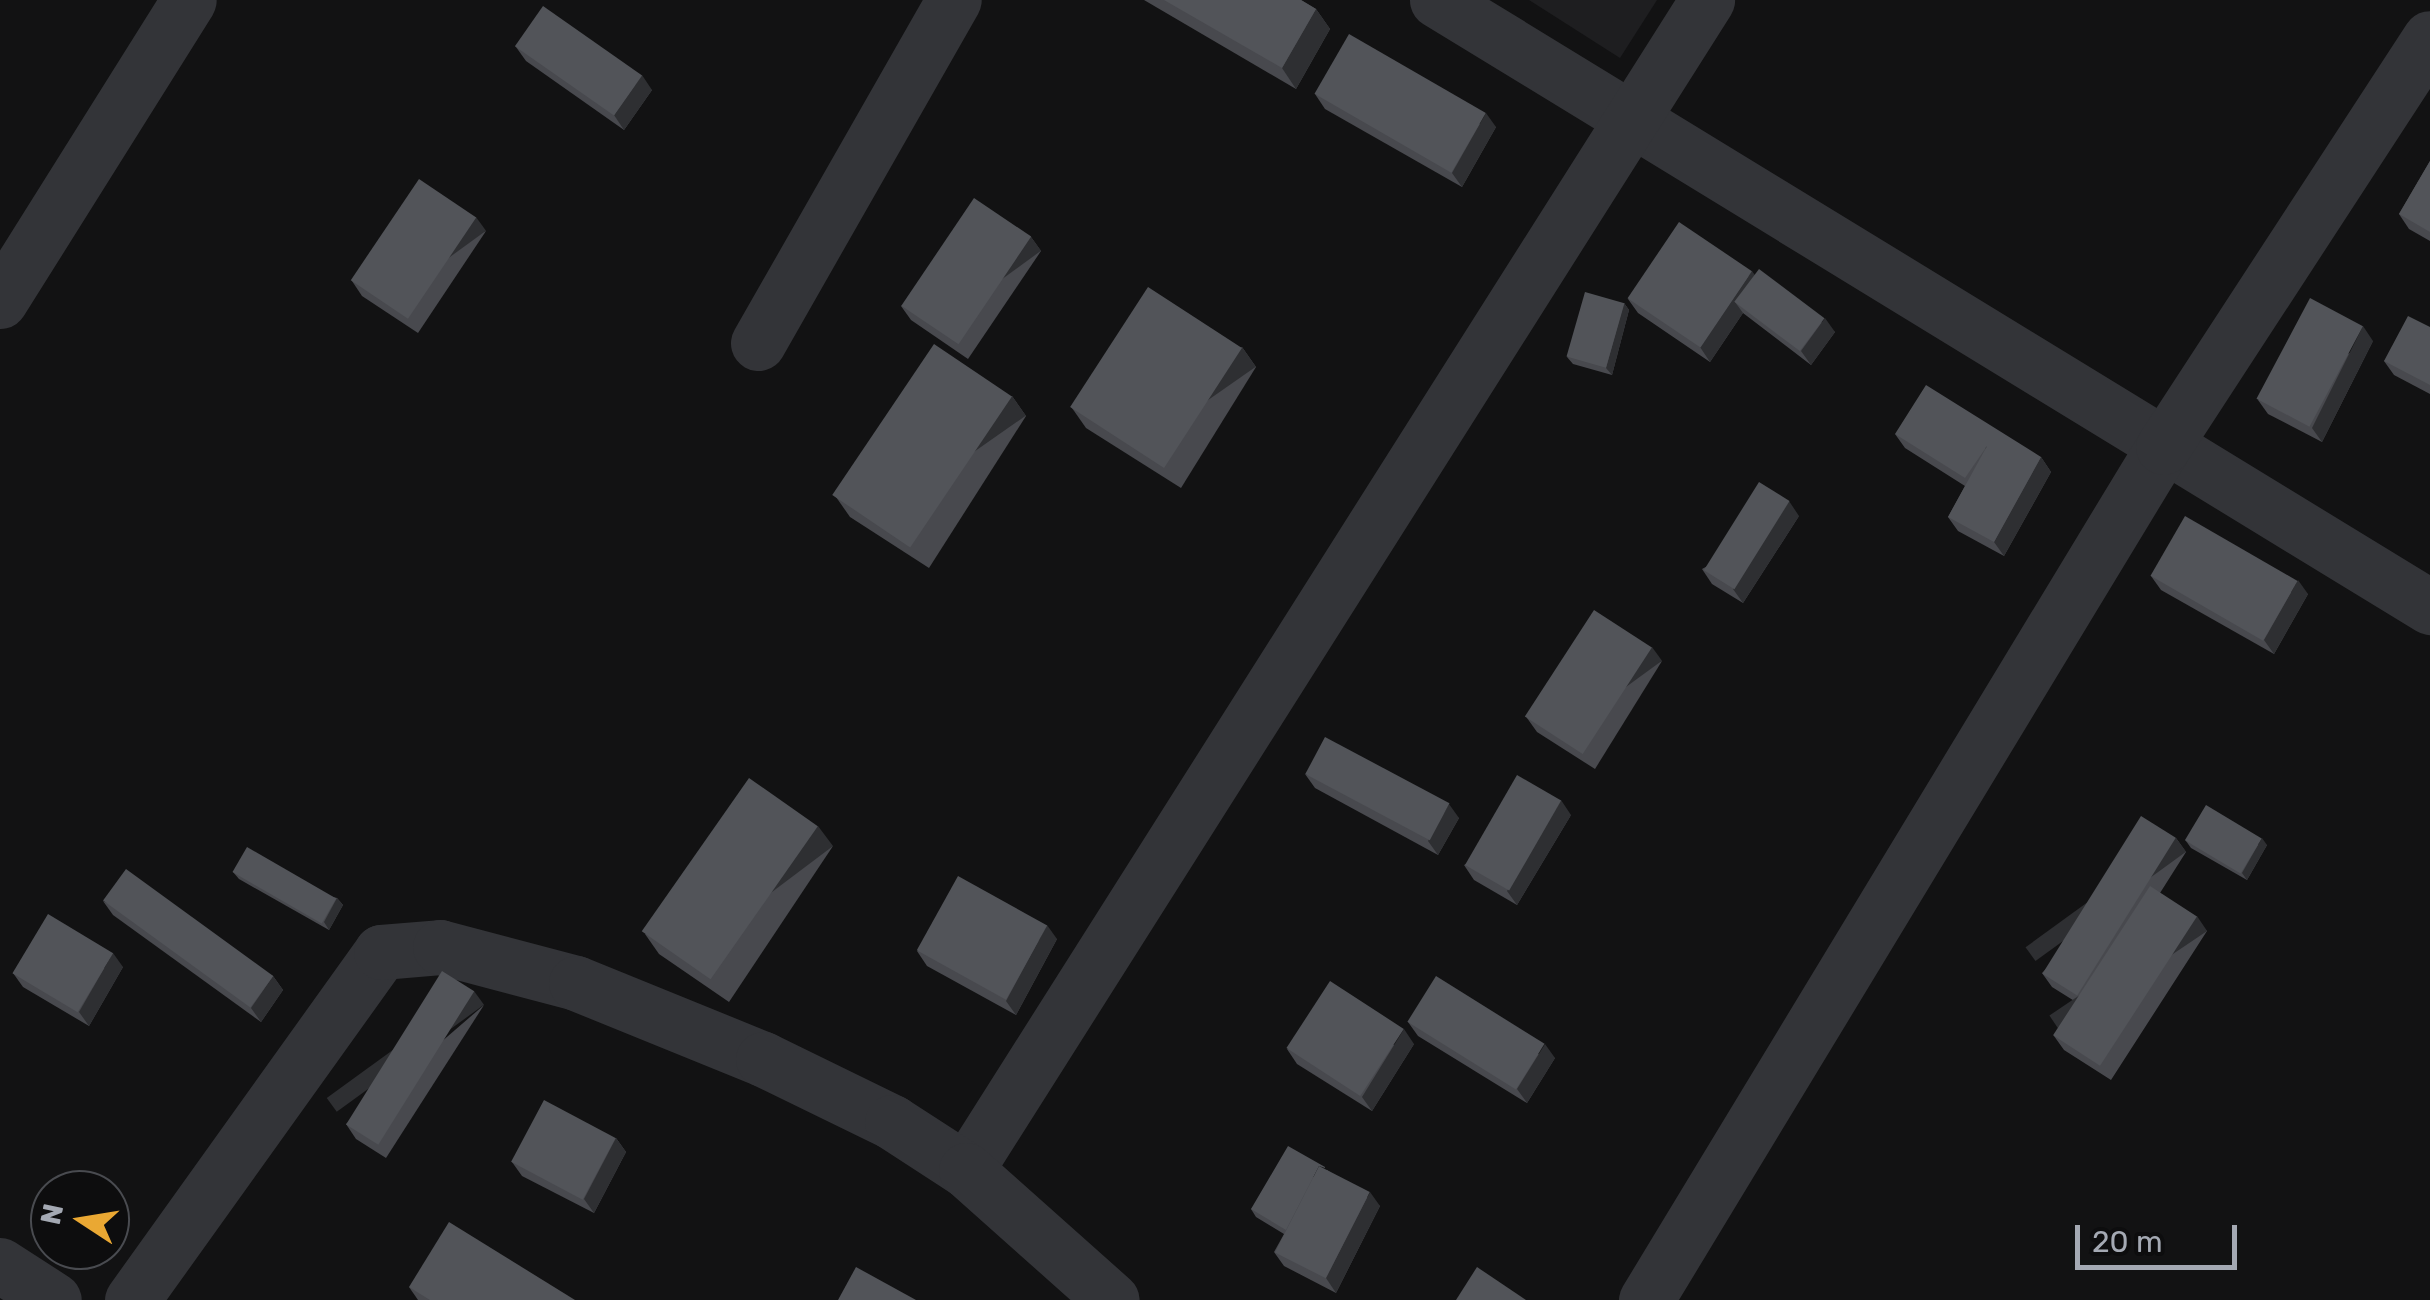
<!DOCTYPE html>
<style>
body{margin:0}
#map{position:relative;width:2430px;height:1300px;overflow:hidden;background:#121213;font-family:Rubik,sans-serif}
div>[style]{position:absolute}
.built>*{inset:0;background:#1e1e20}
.minor>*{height:55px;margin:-27.5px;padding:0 27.5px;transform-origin:27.5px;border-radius:27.5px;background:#333438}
.wall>*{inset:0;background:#48494e}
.shaded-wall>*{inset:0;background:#2e2f32;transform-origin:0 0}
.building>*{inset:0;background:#525459;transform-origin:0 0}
span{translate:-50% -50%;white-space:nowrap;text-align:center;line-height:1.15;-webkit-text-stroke:8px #0d0d0e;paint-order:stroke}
.north{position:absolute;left:30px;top:1170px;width:100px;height:100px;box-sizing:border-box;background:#0d0d0e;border:2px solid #494b50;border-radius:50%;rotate:282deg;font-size:28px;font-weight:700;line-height:40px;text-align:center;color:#a4a9b3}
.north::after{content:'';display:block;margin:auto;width:35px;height:45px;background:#eaa833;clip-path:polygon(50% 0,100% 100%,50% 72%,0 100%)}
.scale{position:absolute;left:2075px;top:1225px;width:162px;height:45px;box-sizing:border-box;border:5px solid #a4a9b3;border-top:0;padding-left:12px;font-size:30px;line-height:35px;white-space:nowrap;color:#a4a9b3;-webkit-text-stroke:8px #0d0d0e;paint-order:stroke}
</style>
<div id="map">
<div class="built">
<i style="clip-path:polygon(1529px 0,1657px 0,1620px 58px)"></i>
</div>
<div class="minor">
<i style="left:1437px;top:0;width:1164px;rotate:31.44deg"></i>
<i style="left:0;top:301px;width:355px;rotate:-57.9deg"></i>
<i style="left:758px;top:343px;width:395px;rotate:-60.3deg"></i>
<i style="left:966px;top:1170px;width:1385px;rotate:-57.65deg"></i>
<i style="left:0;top:1265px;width:64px;rotate:32.9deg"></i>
<i style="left:132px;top:1300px;width:428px;rotate:-54.4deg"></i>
<i style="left:381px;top:952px;width:59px;rotate:-4.8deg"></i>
<i style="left:440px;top:947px;width:141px;rotate:14.8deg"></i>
<i style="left:576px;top:983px;width:202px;rotate:22.1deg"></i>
<i style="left:763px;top:1059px;width:144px;rotate:26deg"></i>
<i style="left:892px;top:1122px;width:88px;rotate:33deg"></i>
<i style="left:966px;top:1170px;width:195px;rotate:41.7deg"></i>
<i style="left:1646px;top:1300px;width:997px;rotate:-58.78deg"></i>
<i style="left:2163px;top:447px;width:488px;rotate:-56.9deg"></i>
</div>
<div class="wall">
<i style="clip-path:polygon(1144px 0,1301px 0,1316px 9px,1330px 29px,1296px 89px)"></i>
<i style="clip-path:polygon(516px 47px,652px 90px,624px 130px,526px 61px)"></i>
<i style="clip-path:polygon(1315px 94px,1496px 127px,1462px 187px,1325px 109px)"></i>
<i style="clip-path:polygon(2430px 161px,2430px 241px,2409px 229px,2399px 214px)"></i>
<i style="clip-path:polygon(486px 231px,418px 333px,362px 296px,352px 281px)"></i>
<i style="clip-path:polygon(1031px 237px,1041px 251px,968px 359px,911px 320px,901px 306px)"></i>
<i style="clip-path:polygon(1755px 275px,1835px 332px,1811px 365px,1743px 313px,1710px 362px,1638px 313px,1628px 299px)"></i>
<i style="clip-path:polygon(1624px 303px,1629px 310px,1612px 375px,1573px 364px,1567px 357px)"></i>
<i style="clip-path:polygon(2430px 327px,2430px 394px,2394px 375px,2384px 361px)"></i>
<i style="clip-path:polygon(2373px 341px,2322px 442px,2268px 414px,2258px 400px)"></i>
<i style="clip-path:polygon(1242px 347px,1256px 367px,1181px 488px,1086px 428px,1072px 408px)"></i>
<i style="clip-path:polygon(1012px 396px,1026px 416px,929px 568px,850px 517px,836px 497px)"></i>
<i style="clip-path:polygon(1895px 434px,2041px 457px,2051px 472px,2004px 556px,1958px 531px,1948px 517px,1965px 486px,1905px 448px)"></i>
<i style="clip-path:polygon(1799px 516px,1743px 603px,1712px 584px,1702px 569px)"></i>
<i style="clip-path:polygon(2151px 576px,2308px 594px,2274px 654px,2161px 590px)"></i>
<i style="clip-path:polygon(1662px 661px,1595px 769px,1537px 732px,1527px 718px)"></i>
<i style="clip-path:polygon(1305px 774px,1459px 818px,1438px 855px,1315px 788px)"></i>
<i style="clip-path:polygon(1571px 815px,1517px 905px,1474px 880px,1464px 865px)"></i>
<i style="clip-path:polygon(2176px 838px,2186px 852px,2160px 893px,2207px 931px,2111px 1080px,2064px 1050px,2054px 1036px,2076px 1002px,2052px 987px,2042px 973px)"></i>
<i style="clip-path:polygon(2186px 841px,2267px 845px,2247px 880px,2191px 848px)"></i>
<i style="clip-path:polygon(833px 846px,729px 1002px,659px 954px,645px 934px)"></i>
<i style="clip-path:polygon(233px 872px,337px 898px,343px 905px,329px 930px,239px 879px)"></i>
<i style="clip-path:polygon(103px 901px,273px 976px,283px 990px,261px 1022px,113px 915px)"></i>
<i style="clip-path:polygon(1057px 939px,1016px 1015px,927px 966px,917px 951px)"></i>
<i style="clip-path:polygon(123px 967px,89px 1026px,23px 987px,13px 973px)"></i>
<i style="clip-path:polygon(484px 1005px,386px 1158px,356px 1139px,346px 1124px)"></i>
<i style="clip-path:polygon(1408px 1022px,1555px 1058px,1527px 1103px,1418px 1036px)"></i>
<i style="clip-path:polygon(1414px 1044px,1372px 1111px,1297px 1064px,1287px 1049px)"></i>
<i style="clip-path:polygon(616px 1138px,626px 1152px,594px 1213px,522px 1176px,512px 1162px)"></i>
<i style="clip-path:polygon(1327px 1170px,1380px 1206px,1336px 1293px,1284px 1266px,1274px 1252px,1284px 1234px,1256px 1217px,1251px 1209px)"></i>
<i style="clip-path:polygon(409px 1287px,575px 1300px,418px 1300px)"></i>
</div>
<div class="shaded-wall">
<i style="clip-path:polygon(1316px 9px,1330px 29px,1296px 89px,1282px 68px)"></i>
<i style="clip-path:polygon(642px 75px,652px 90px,624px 130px,614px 115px)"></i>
<i style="clip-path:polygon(1486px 113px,1496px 127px,1462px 187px,1452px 173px)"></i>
<i style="left:476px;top:217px;width:17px;height:123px;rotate:54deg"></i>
<i style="left:1031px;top:237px;width:17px;height:130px;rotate:54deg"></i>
<i style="clip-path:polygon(1752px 271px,1762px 285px,1735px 302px,1743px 313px,1710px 362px,1700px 347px)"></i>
<i style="clip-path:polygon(1624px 303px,1629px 310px,1612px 375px,1606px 368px)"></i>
<i style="clip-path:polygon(1825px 318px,1835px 332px,1811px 365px,1801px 351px)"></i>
<i style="clip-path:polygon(2363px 326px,2373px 341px,2322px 442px,2312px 428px)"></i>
<i style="left:1242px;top:347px;width:24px;height:142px;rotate:55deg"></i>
<i style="left:1012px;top:396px;width:24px;height:181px;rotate:55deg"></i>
<i style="clip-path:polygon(2041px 457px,2051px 472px,2004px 556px,1994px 542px)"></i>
<i style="clip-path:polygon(1789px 501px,1799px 516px,1743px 603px,1733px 589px)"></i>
<i style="clip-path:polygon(2298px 580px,2308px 594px,2274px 654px,2264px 640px)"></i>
<i style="left:1652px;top:647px;width:17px;height:127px;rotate:54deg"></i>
<i style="clip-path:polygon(1561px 800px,1571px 815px,1517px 905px,1507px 891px)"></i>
<i style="clip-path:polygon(1449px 804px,1459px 818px,1438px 855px,1428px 841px)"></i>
<i style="left:818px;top:826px;width:25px;height:187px;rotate:53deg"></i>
<i style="left:2176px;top:838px;width:17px;height:186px;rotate:54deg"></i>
<i style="clip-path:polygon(2262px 838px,2267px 845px,2247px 880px,2242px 873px)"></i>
<i style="clip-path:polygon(337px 898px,343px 905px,329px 930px,324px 922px)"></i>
<i style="left:2197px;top:916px;width:18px;height:178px;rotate:56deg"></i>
<i style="clip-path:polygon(1047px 925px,1057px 939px,1016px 1015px,1006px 1001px)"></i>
<i style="clip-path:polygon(113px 953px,123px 967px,89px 1026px,79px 1012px)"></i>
<i style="clip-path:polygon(273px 976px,283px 990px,261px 1022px,251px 1008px)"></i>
<i style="left:474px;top:991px;width:17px;height:182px;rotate:54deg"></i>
<i style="clip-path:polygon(1404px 1029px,1414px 1044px,1372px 1111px,1362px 1097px)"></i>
<i style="clip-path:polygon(1545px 1044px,1555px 1058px,1527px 1103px,1517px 1089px)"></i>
<i style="clip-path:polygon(616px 1138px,626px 1152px,594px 1213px,584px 1199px)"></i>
<i style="clip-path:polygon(1370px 1192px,1380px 1206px,1336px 1293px,1326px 1278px)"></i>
</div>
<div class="building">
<i style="clip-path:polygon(1164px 0,1301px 0,1316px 9px,1282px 68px)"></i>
<i style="left:543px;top:6px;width:121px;height:49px;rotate:35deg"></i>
<i style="left:1349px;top:34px;width:158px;height:69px;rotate:30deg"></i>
<i style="clip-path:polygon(2430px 161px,2430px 232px,2399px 214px)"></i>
<i style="left:419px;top:179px;width:69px;height:122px;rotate:34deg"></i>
<i style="left:974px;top:198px;width:69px;height:130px;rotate:34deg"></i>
<i style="left:1679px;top:222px;width:88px;height:92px;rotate:34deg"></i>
<i style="left:1759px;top:269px;width:82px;height:41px;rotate:37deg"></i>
<i style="left:1148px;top:287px;width:112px;height:143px;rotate:33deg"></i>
<i style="left:1585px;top:292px;width:41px;height:67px;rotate:16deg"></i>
<i style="left:2310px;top:298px;width:60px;height:114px;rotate:28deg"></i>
<i style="clip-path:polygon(2408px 316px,2430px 327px,2430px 385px,2384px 361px)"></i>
<i style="left:934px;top:344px;width:94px;height:182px;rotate:34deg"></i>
<i style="clip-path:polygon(1926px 385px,2041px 457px,1994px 542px,1948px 517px,1987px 446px,1965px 478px,1895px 434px)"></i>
<i style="left:1759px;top:482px;width:36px;height:104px;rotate:32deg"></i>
<i style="left:2185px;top:516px;width:130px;height:69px;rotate:30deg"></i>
<i style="left:1594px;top:610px;width:69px;height:127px;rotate:33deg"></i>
<i style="left:1325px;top:737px;width:141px;height:42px;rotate:28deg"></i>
<i style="left:1517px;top:775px;width:51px;height:104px;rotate:30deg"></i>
<i style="left:749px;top:778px;width:84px;height:187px;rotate:35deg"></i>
<i style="left:2206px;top:805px;width:65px;height:41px;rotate:31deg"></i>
<i style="left:2141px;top:816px;width:41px;height:186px;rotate:32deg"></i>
<i style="left:247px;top:847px;width:103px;height:29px;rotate:30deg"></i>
<i style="left:126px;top:869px;width:182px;height:39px;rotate:36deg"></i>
<i style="left:958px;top:876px;width:102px;height:85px;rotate:29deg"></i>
<i style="left:2150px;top:886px;width:56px;height:178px;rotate:33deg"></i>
<i style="left:48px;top:914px;width:76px;height:69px;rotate:31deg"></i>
<i style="left:442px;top:971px;width:38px;height:181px;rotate:32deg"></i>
<i style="left:1436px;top:976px;width:128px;height:54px;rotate:32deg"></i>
<i style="left:1330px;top:981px;width:88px;height:80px;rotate:33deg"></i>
<i style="left:544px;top:1100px;width:81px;height:70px;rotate:28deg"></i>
<i style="clip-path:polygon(1288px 1146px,1325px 1167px,1325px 1168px,1319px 1166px,1286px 1230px,1251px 1209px)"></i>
<i style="left:1319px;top:1166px;width:57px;height:97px;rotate:27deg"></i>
<i style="clip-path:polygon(449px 1222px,575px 1300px,430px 1300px,409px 1287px)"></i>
<i style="clip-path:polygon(856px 1267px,916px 1300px,838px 1300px)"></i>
<i style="clip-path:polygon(1477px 1267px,1526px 1300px,1456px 1300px)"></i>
</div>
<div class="north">N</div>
<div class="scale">20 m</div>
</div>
